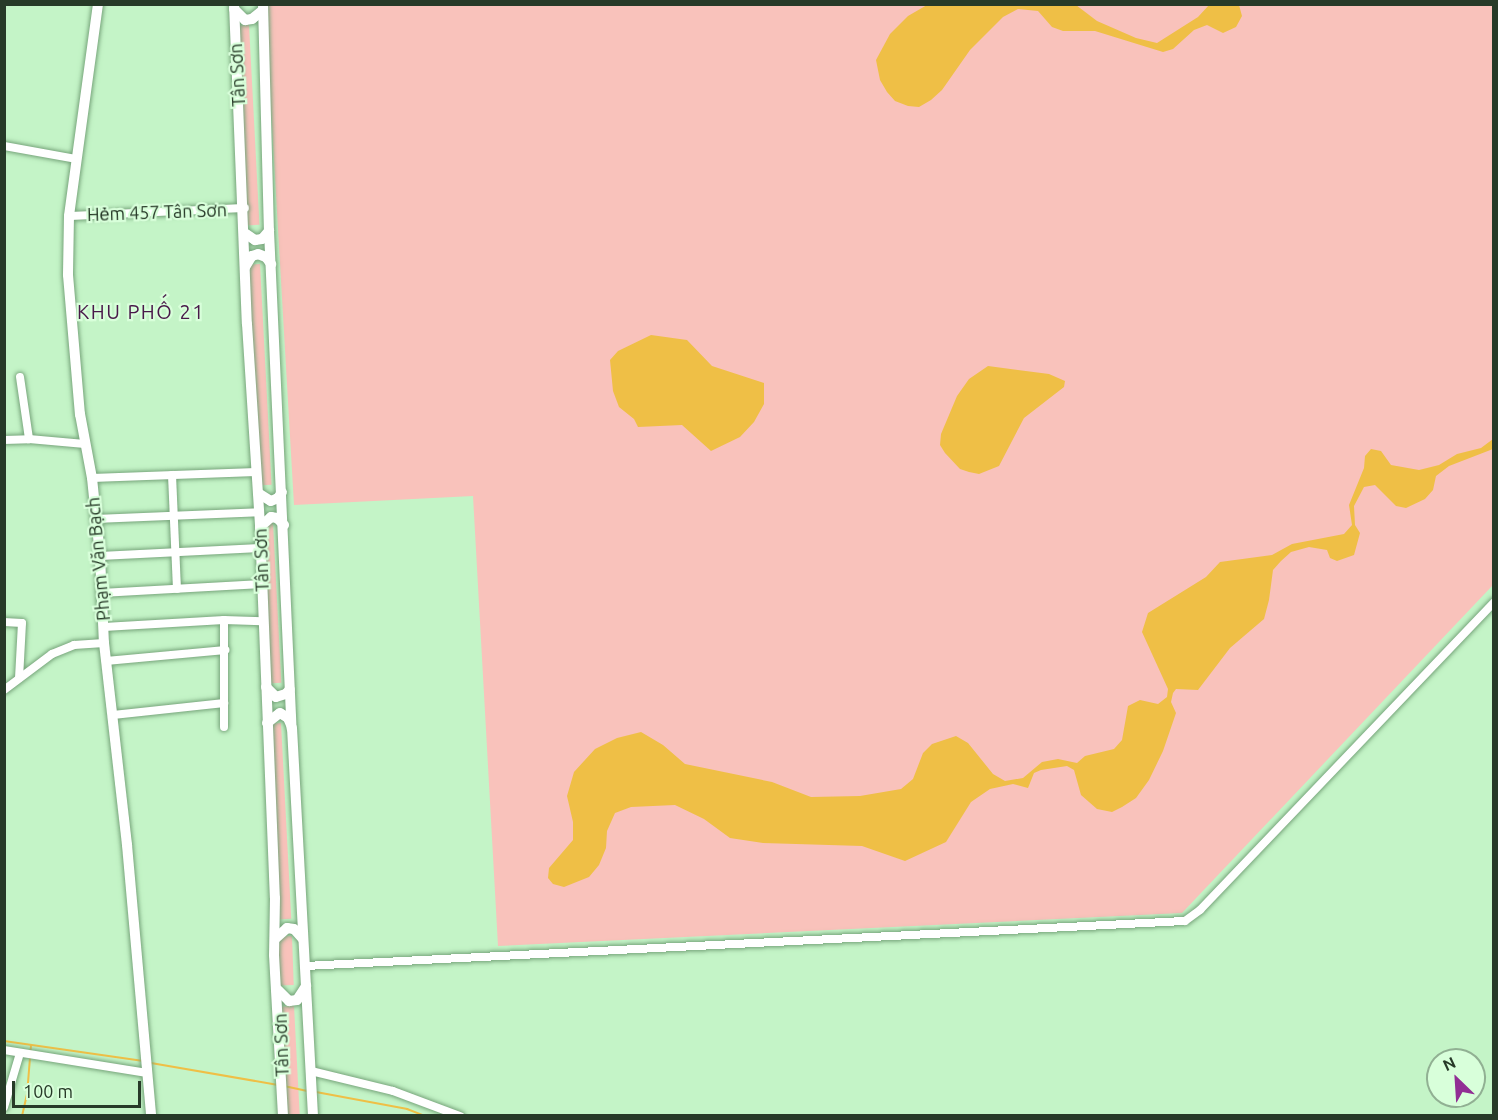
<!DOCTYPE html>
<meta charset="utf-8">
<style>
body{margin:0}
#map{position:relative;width:1498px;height:1120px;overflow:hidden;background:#c4f4c7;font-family:Ubuntu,sans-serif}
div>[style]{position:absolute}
.green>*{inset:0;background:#f9c2bb;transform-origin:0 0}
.water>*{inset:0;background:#efbf46}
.stream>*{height:2px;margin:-1px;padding:0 1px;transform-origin:1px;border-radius:1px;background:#efbf46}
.roads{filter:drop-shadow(0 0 2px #77a57b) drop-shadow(0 0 2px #77a57b)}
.street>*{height:8px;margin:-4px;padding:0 4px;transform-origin:4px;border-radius:4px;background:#fff}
.secondary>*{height:10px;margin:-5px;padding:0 5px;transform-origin:5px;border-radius:5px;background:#fff}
span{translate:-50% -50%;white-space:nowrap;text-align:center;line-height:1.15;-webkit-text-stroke:4.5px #d8ffda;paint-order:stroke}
.street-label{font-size:18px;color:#273a28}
.neighbourhood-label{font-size:20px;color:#481849;letter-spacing:1.5px}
.frame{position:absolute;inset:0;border:6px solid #273a28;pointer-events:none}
.north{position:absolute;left:1426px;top:1048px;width:60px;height:60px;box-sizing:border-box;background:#d8ffda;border:2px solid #91b093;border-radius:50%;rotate:335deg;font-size:16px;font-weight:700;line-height:24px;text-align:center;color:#273a28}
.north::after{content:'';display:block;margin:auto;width:21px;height:27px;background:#912e94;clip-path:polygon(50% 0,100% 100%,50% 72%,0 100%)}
.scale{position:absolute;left:12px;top:1081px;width:129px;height:27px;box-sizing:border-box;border:3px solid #273a28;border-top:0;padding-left:8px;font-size:18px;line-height:21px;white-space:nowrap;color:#273a28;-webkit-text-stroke:4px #d8ffda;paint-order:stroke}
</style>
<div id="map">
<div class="green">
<i style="clip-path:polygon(265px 5px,1493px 5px,1493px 585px,1182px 913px,498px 946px,473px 496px,294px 505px)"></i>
<i style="left:249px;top:25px;width:200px;height:15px;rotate:87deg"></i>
<i style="left:260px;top:264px;width:221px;height:16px;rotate:87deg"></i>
<i style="left:273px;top:523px;width:160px;height:14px;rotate:87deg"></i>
<i style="left:281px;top:723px;width:196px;height:14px;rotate:87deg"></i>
<i style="left:292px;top:936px;width:49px;height:15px;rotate:88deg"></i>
<i style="left:294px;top:1006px;width:109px;height:15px;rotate:87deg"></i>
</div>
<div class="water">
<i style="clip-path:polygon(927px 5px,1076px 5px,1097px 21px,1136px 38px,1157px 43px,1198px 17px,1209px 5px,1239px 5px,1242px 16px,1236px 27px,1223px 33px,1207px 25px,1194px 30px,1173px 49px,1163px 52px,1095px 31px,1063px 31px,1052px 27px,1038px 11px,1018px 9px,1003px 17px,970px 50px,942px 90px,931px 100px,919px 107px,908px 106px,895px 101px,887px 92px,880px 80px,876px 60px,890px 34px,908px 16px)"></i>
<i style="clip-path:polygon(651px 335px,687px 340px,712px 366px,764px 383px,764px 404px,754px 422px,740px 437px,711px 451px,682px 425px,638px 427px,634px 419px,619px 407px,613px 391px,610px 360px,618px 351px)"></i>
<i style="clip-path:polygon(988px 366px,1049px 374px,1065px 381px,1064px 387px,1024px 418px,999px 466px,979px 474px,969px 472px,960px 469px,945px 453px,940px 445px,941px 434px,957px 396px,969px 379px)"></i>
<i style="clip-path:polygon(1493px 439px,1493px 449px,1449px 466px,1436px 476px,1433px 490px,1425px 499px,1406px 508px,1396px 506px,1375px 485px,1364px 487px,1354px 506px,1355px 525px,1360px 533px,1354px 555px,1337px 561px,1330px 558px,1327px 550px,1309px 547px,1291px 552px,1281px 561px,1273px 570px,1269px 600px,1264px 619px,1230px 648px,1198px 690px,1176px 689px,1173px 693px,1171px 702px,1176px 713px,1163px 751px,1149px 780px,1136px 798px,1122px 807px,1112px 812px,1097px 809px,1081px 795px,1074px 770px,1067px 766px,1041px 770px,1034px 773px,1028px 788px,1013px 784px,990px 789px,971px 802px,946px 842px,905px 861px,862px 846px,763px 843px,730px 838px,704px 819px,675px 805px,631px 807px,615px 813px,607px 831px,606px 848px,599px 865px,589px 877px,564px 887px,553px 884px,548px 878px,549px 868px,573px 840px,573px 822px,567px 796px,574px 772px,595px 749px,617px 738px,641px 732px,663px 745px,685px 764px,772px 782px,811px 797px,860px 796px,901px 789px,913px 779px,923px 753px,932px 744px,956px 736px,968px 743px,993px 774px,1005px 781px,1023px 778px,1042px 762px,1058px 759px,1077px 763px,1085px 756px,1114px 749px,1122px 740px,1128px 706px,1140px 700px,1158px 704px,1167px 697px,1168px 689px,1142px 632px,1148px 613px,1206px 577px,1220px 562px,1272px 555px,1292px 544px,1344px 534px,1352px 525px,1349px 505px,1364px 468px,1365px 456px,1371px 449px,1381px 451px,1391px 465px,1419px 470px,1439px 465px,1457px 454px,1481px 448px)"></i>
</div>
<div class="stream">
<i style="left:4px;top:1041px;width:139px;rotate:8.2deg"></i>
<i style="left:151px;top:1063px;width:129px;rotate:9.8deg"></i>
<i style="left:284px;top:1086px;width:25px;rotate:12deg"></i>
<i style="left:316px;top:1092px;width:93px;rotate:10.6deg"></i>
<i style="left:407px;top:1109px;width:19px;rotate:21deg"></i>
<i style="left:22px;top:1116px;width:22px;rotate:-77deg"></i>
<i style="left:27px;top:1095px;width:50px;rotate:-85.4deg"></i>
</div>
<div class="roads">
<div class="street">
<i style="left:4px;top:146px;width:73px;rotate:10.2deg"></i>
<i style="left:69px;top:216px;width:176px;rotate:-2.6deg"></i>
<i style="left:20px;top:377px;width:63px;rotate:81.7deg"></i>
<i style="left:4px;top:440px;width:25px;rotate:-2deg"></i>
<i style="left:29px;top:439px;width:56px;rotate:5.1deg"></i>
<i style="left:172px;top:475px;width:114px;rotate:87.5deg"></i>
<i style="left:92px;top:478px;width:164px;rotate:-2.1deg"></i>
<i style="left:95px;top:519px;width:164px;rotate:-2.4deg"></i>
<i style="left:100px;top:556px;width:160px;rotate:-2.9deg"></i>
<i style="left:101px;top:593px;width:161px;rotate:-3.2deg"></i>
<i style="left:4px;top:622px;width:18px;rotate:3deg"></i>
<i style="left:22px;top:623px;width:55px;rotate:93.1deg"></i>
<i style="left:104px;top:627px;width:120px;rotate:-3.3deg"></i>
<i style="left:224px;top:620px;width:38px;rotate:2deg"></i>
<i style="left:106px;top:661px;width:120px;rotate:-5.3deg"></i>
<i style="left:4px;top:690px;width:60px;rotate:-36.9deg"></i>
<i style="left:52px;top:654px;width:24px;rotate:-22deg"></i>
<i style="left:74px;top:645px;width:30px;rotate:-4deg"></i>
<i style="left:113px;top:715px;width:112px;rotate:-6.2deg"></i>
<i style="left:224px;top:727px;width:107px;rotate:-90deg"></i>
<i style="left:305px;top:966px;width:881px;rotate:-2.93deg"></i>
<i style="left:1185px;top:921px;width:19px;rotate:-36deg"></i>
<i style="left:1200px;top:910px;width:426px;rotate:-46.3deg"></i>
<i style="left:4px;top:1050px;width:145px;rotate:9.1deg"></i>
<i style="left:311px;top:1071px;width:84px;rotate:13.7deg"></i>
<i style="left:393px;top:1091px;width:72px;rotate:20.5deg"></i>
<i style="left:4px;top:1107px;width:56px;rotate:-73.5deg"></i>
</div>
<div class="secondary">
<i style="left:98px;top:4px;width:214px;rotate:97.8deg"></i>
<i style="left:69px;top:216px;width:59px;rotate:91deg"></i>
<i style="left:68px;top:275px;width:140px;rotate:85.1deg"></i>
<i style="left:80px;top:414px;width:65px;rotate:79.4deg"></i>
<i style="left:92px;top:478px;width:78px;rotate:84.1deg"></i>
<i style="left:100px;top:556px;width:87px;rotate:87.4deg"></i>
<i style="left:104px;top:643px;width:203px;rotate:83.5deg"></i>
<i style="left:127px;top:845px;width:272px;rotate:84.9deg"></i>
<i style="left:234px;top:4px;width:320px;rotate:87.7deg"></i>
<i style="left:247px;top:324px;width:203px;rotate:86.3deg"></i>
<i style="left:260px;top:527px;width:371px;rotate:87.7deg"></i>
<i style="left:275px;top:898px;width:57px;rotate:91deg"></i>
<i style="left:274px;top:955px;width:161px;rotate:86.8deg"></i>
<i style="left:263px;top:4px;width:227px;rotate:88.5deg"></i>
<i style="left:269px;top:231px;width:498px;rotate:87.4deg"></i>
<i style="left:292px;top:728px;width:389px;rotate:86.9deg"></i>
<i style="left:234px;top:9px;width:16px;rotate:45deg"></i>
<i style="left:245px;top:20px;width:7px;rotate:-8deg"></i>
<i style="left:252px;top:19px;width:14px;rotate:-39deg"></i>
<i style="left:246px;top:234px;width:11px;rotate:34deg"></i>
<i style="left:255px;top:240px;width:7px;rotate:-8deg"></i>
<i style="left:262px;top:239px;width:11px;rotate:-49deg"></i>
<i style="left:245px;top:267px;width:13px;rotate:-58deg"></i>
<i style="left:252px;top:256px;width:6px;rotate:-18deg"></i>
<i style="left:258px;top:254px;width:9px;rotate:21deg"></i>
<i style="left:266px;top:257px;width:9px;rotate:54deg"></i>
<i style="left:258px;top:493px;width:15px;rotate:32deg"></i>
<i style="left:271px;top:501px;width:8px;rotate:-23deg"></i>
<i style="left:278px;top:498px;width:7px;rotate:-56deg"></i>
<i style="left:260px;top:527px;width:15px;rotate:-42deg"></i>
<i style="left:271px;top:517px;width:6px;rotate:9deg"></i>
<i style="left:277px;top:518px;width:10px;rotate:45deg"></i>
<i style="left:266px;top:687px;width:14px;rotate:45deg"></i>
<i style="left:276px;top:697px;width:10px;rotate:-17deg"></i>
<i style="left:286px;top:694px;width:6px;rotate:-51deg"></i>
<i style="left:267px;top:723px;width:16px;rotate:-38deg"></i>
<i style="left:280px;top:713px;width:9px;rotate:32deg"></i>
<i style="left:288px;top:718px;width:8px;rotate:67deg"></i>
<i style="left:276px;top:938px;width:15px;rotate:-42deg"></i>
<i style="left:287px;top:928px;width:7px;rotate:8deg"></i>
<i style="left:294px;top:929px;width:13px;rotate:48deg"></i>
<i style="left:278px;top:990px;width:16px;rotate:45deg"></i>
<i style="left:289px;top:1001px;width:8px;rotate:-7deg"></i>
<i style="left:297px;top:1000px;width:17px;rotate:-57deg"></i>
</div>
</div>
<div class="street-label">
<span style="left:237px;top:75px;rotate:-93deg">Tân Sơn</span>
<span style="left:157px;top:212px;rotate:-2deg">Hẻm 457 Tân Sơn</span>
<span style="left:98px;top:559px;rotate:-95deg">Phạm Văn Bạch</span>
<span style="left:261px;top:560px;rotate:-92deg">Tân Sơn</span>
<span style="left:281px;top:1045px;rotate:-92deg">Tân Sơn</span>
</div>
<div class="neighbourhood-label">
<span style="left:141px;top:311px">KHU PHỐ 21</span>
</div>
<div class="frame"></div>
<div class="north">N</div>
<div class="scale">100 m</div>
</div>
